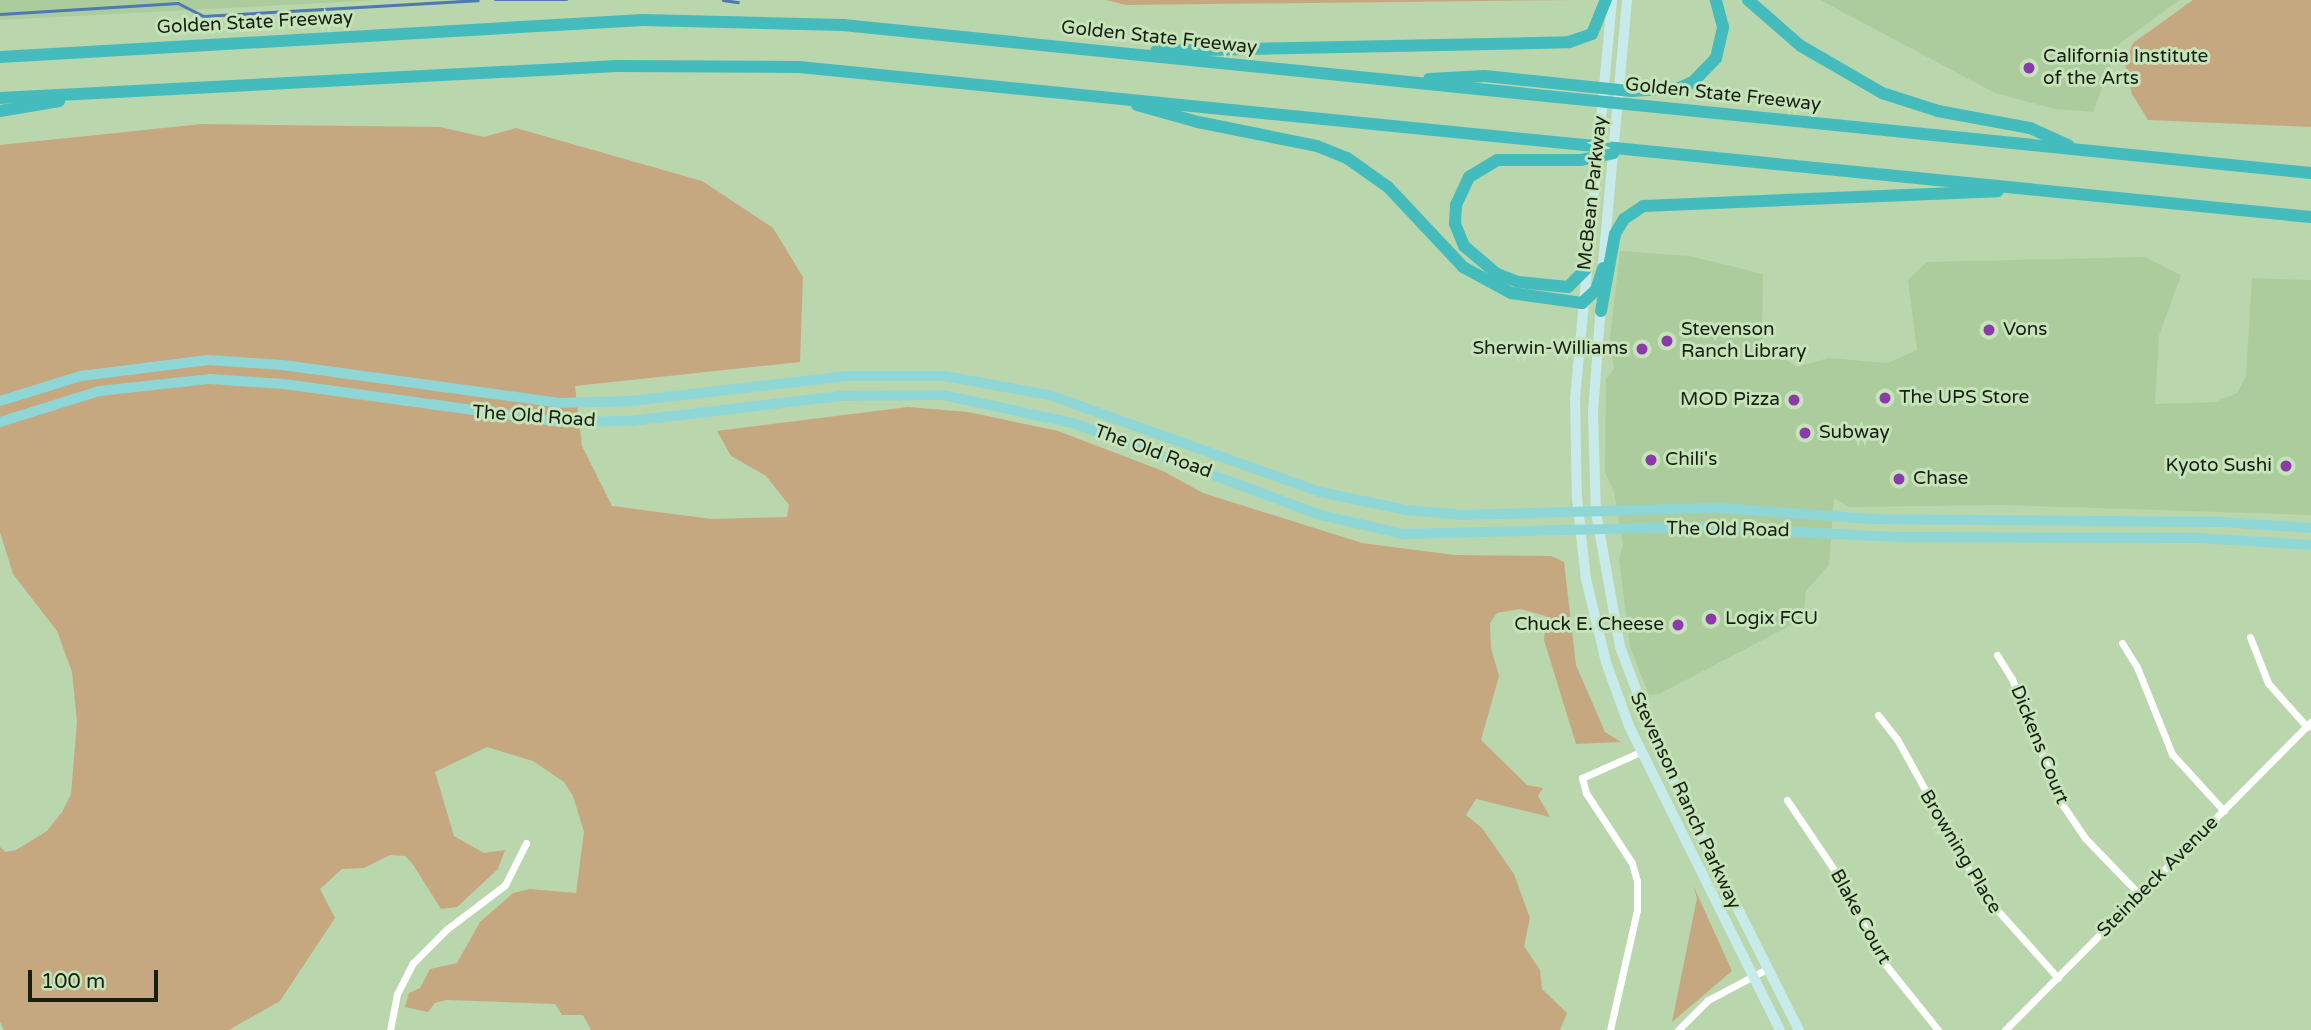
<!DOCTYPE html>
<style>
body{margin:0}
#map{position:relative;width:2311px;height:1030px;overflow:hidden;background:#bad6ad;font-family:"Varela Round",sans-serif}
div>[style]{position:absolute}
.built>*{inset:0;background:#accc9e}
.green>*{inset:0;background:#c5a880}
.stream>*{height:2.5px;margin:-1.25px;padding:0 1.25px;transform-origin:1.25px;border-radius:1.25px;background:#4d79b4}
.minor>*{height:7px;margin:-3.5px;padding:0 3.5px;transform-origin:3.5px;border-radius:3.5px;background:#fff}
.secondary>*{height:10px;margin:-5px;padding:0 5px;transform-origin:5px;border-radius:5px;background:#c7ebeb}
.primary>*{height:10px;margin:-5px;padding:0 5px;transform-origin:5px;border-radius:5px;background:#8fd6d7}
.motorway>*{height:12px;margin:-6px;padding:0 6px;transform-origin:6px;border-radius:6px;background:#44bbbc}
.dots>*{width:19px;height:19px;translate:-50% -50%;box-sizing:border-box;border:4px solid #c6e3ba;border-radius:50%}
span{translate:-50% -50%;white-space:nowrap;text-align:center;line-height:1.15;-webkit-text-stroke:6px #c6e3ba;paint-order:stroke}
.street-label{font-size:19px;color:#162011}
.poi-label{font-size:19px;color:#162011}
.left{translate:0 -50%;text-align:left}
.right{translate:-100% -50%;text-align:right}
.scale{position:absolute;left:28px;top:970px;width:130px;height:32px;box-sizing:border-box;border:4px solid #162011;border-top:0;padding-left:9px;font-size:21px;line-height:24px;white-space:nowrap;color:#162011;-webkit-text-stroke:5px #c6e3ba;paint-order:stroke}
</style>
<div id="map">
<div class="built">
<i style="clip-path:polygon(0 0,380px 0,0 20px)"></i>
<i style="clip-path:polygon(1820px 0,2180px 0,2119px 44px,2093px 112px,2055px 109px,1995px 93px)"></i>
<i style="clip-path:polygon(1620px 251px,1690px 256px,1763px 274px,1762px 344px,1797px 367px,1828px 358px,1888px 363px,1917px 350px,1908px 280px,1927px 262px,2145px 257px,2181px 275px,2159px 336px,2155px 404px,2214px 402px,2237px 393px,2246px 376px,2252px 278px,2311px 280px,2311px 515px,2005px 505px,1849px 507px,1834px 498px,1829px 565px,1806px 591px,1803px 619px,1659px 694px,1649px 695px,1630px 647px,1619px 559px,1623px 545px,1614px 492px,1605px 472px,1606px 379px,1614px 369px,1610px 338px)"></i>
</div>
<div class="green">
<i style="clip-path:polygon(1106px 0,1573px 0,1126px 5px)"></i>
<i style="clip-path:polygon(2193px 0,2311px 0,2311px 127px,2148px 120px,2132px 94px,2125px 64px,2133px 43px)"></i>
<i style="clip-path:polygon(202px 124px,440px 127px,484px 137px,516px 128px,702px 181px,773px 228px,803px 277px,800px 362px,575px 386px,582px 446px,612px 506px,712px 519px,787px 517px,789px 505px,766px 476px,731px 456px,717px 431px,908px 407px,968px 412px,1058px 431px,1163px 471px,1203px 493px,1362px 543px,1454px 555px,1551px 556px,1564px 562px,1576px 665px,1605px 732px,1621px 742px,1576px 744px,1544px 640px,1546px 616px,1520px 609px,1497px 613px,1490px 623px,1491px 648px,1499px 676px,1481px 740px,1527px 785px,1543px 788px,1538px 796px,1550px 817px,1476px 799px,1466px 815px,1482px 828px,1514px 874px,1530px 918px,1524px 946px,1540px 970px,1542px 989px,1567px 1013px,1560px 1030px,591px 1030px,583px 1015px,562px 1015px,555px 1004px,447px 1000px,435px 1003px,428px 1012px,405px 1007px,409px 993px,420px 988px,430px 969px,457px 963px,480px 922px,513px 893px,530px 889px,576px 893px,584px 832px,573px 796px,564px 782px,533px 761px,487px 747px,435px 772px,454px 836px,484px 853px,505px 850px,498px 869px,457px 907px,441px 909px,412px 863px,405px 856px,390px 855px,364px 868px,342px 869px,320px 889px,335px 918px,280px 1001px,229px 1030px,4px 1030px,0 1022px,0 847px,6px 852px,16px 850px,47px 831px,62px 812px,71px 794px,77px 722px,72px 672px,57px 631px,13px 574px,0 532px,0 145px)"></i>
<i style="clip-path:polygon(1693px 885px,1732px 971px,1672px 1022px,1697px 898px)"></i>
</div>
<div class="stream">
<i style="left:495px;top:0;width:72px"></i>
<i style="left:723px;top:0;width:15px;rotate:8deg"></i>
<i style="left:0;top:14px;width:178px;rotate:-3.5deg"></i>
<i style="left:178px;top:3px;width:28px;rotate:27deg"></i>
<i style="left:203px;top:16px;width:275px;rotate:-3.3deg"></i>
</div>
<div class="minor">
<i style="left:2250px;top:637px;width:49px;rotate:68.6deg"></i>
<i style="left:2268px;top:683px;width:59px;rotate:48.4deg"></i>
<i style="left:2122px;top:643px;width:28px;rotate:58deg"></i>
<i style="left:2137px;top:667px;width:94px;rotate:68.1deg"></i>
<i style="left:2172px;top:754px;width:77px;rotate:47.6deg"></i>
<i style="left:1997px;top:655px;width:28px;rotate:58deg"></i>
<i style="left:2012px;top:679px;width:135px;rotate:68.2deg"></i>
<i style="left:2062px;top:804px;width:41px;rotate:55.9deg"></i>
<i style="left:2085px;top:838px;width:79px;rotate:46deg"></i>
<i style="left:1878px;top:715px;width:31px;rotate:52deg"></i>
<i style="left:1897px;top:739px;width:176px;rotate:61.1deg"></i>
<i style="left:1982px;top:893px;width:114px;rotate:48.2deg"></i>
<i style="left:1787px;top:800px;width:89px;rotate:56deg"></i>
<i style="left:1837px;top:874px;width:96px;rotate:62.6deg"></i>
<i style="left:1881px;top:959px;width:91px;rotate:51.2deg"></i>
<i style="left:390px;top:1030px;width:37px;rotate:-79deg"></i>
<i style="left:397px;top:994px;width:35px;rotate:-63deg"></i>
<i style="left:413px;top:963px;width:48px;rotate:-45deg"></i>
<i style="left:447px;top:929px;width:73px;rotate:-37.2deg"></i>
<i style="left:505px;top:885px;width:47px;rotate:-63.4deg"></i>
<i style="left:1610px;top:1030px;width:123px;rotate:-77.3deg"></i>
<i style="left:1637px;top:910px;width:29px;rotate:-90deg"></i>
<i style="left:1637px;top:881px;width:19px;rotate:-106deg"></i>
<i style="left:1632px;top:863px;width:84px;rotate:-123.3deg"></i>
<i style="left:1586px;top:793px;width:16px;rotate:-105deg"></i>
<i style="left:1582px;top:778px;width:64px;rotate:-24.1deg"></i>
<i style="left:1678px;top:1030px;width:42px;rotate:-45deg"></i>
<i style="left:1708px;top:1000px;width:64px;rotate:-27.8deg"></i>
<i style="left:2005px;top:1030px;width:434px;rotate:-45.2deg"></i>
</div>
<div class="secondary">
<i style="left:1612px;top:0;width:400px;rotate:95.3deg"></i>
<i style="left:1575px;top:398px;width:100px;rotate:88.9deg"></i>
<i style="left:1577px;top:498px;width:81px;rotate:83.7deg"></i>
<i style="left:1586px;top:579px;width:85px;rotate:76.5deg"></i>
<i style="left:1606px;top:662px;width:68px;rotate:70.2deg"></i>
<i style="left:1629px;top:726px;width:339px;rotate:63.6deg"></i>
<i style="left:1602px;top:275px;width:276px;rotate:-84.8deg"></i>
<i style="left:1601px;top:304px;width:109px;rotate:94.2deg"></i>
<i style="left:1593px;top:413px;width:99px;rotate:88.3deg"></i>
<i style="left:1596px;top:512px;width:137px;rotate:79.9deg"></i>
<i style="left:1620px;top:647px;width:119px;rotate:69.3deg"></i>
<i style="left:1662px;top:758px;width:305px;rotate:63.3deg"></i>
</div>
<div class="primary">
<i style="left:0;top:401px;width:85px;rotate:-17.2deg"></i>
<i style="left:81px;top:376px;width:128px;rotate:-7.2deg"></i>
<i style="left:208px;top:360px;width:75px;rotate:3.8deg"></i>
<i style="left:283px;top:365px;width:279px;rotate:7.8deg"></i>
<i style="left:559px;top:403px;width:72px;rotate:-1.6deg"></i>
<i style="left:631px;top:401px;width:216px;rotate:-6.6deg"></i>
<i style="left:846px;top:376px;width:98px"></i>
<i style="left:944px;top:376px;width:107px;rotate:10.3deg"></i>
<i style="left:1049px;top:395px;width:288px;rotate:19.7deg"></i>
<i style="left:1320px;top:492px;width:88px;rotate:11.8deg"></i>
<i style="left:1406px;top:510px;width:57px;rotate:5deg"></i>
<i style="left:1463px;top:515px;width:256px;rotate:-1.6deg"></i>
<i style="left:1719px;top:508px;width:153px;rotate:4.1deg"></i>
<i style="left:1872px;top:519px;width:349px;rotate:0.5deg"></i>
<i style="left:2221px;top:522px;width:90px;rotate:3.8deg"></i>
<i style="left:0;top:422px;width:104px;rotate:-17.4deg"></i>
<i style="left:99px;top:391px;width:112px;rotate:-6.2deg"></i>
<i style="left:210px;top:379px;width:74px;rotate:3.9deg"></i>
<i style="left:284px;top:384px;width:280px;rotate:7.8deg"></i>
<i style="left:561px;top:422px;width:70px;rotate:-0.8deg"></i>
<i style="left:631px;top:421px;width:210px;rotate:-6.8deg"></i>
<i style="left:840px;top:396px;width:103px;rotate:-0.6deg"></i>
<i style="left:943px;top:395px;width:133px;rotate:12.2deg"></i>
<i style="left:1073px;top:423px;width:265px;rotate:20.4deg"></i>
<i style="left:1321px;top:515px;width:83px;rotate:13.2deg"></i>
<i style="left:1402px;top:534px;width:297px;rotate:-1.4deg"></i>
<i style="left:1699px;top:527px;width:197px;rotate:2.9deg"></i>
<i style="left:1896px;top:537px;width:301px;rotate:0.2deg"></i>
<i style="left:2197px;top:538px;width:114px;rotate:3.5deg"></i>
</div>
<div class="motorway">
<i style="left:1748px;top:0;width:70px;rotate:41deg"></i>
<i style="left:1801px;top:46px;width:94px;rotate:30.1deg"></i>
<i style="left:1882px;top:93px;width:59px;rotate:17.8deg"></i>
<i style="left:1938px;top:111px;width:94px;rotate:10.5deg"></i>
<i style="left:2030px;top:128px;width:42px;rotate:24.1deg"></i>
<i style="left:1156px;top:51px;width:413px;rotate:-1.2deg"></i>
<i style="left:1569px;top:42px;width:24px;rotate:-19deg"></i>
<i style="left:1592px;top:34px;width:37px;rotate:-68deg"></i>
<i style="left:0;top:57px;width:644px;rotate:-3.29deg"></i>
<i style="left:643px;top:20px;width:200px;rotate:1.4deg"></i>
<i style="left:843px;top:25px;width:1475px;rotate:5.76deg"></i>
<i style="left:1429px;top:79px;width:56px;rotate:-3.1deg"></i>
<i style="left:1485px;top:76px;width:147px;rotate:5.9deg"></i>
<i style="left:1631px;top:91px;width:48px;rotate:-3.6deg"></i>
<i style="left:1679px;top:88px;width:15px;rotate:-23deg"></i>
<i style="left:1693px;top:82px;width:33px;rotate:-46deg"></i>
<i style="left:1716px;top:58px;width:32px;rotate:-77deg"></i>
<i style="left:1723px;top:27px;width:28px;rotate:-105deg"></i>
<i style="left:0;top:98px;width:618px;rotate:-2.97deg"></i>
<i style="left:617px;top:66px;width:182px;rotate:0.3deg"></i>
<i style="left:799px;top:67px;width:1519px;rotate:5.67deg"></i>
<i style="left:1137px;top:105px;width:63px;rotate:15.6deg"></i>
<i style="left:1198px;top:122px;width:121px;rotate:11.4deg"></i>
<i style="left:1317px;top:146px;width:32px;rotate:22deg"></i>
<i style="left:1347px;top:158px;width:50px;rotate:35.3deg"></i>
<i style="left:1388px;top:187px;width:110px;rotate:46.8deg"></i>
<i style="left:1463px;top:267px;width:55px;rotate:28.4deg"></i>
<i style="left:1511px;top:293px;width:72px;rotate:8deg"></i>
<i style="left:1582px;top:303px;width:19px;rotate:-43deg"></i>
<i style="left:1596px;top:290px;width:23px;rotate:-72deg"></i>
<i style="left:0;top:111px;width:60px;rotate:-9.6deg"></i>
<i style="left:1586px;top:269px;width:25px;rotate:135deg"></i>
<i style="left:1568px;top:287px;width:50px;rotate:-174.3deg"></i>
<i style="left:1518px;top:282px;width:22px;rotate:-159deg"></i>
<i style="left:1497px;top:274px;width:43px;rotate:-139.7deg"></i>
<i style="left:1464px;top:246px;width:24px;rotate:-112deg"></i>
<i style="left:1455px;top:224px;width:19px;rotate:-87deg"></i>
<i style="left:1456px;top:205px;width:31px;rotate:-65deg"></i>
<i style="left:1469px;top:177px;width:33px;rotate:-31deg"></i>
<i style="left:1497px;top:160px;width:84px"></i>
<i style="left:1581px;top:160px;width:33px;rotate:-12deg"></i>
<i style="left:1601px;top:311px;width:78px;rotate:-79.7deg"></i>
<i style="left:1615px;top:234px;width:17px;rotate:-59deg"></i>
<i style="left:1624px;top:219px;width:23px;rotate:-34deg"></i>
<i style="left:1643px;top:206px;width:355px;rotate:-2.4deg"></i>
</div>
<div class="dots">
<i style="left:2029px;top:68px;background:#8c3aa9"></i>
<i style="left:1989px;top:330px;background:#8c3aa9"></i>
<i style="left:1667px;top:341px;background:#8c3aa9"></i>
<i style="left:1642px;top:349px;background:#8c3aa9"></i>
<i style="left:1885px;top:398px;background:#8c3aa9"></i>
<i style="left:1794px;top:400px;background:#8c3aa9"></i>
<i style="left:1805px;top:433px;background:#8c3aa9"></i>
<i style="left:1651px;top:460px;background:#8c3aa9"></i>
<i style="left:2286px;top:466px;background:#8c3aa9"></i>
<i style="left:1899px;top:479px;background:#8c3aa9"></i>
<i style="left:1711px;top:619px;background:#8c3aa9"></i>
<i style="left:1678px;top:625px;background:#8c3aa9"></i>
</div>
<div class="street-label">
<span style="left:255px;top:23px;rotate:-3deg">Golden State Freeway</span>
<span style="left:1159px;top:38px;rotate:6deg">Golden State Freeway</span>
<span style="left:1723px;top:95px;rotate:6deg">Golden State Freeway</span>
<span style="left:1593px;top:193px;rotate:-84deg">McBean Parkway</span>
<span style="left:534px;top:417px;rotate:4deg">The Old Road</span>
<span style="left:1153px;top:452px;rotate:20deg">The Old Road</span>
<span style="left:1728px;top:530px;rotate:1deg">The Old Road</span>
<span style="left:2039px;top:745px;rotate:68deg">Dickens Court</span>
<span style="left:1685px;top:801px;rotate:65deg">Stevenson Ranch Parkway</span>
<span style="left:1960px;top:852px;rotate:59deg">Browning Place</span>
<span style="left:2158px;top:877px;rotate:-45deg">Steinbeck Avenue</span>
<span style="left:1860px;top:917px;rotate:61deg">Blake Court</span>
</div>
<div class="poi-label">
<span class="left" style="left:2043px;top:68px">California Institute<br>of the Arts</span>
<span class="left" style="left:1681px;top:341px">Stevenson<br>Ranch Library</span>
<span class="left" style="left:2003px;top:330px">Vons</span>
<span class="right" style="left:1628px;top:349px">Sherwin-Williams</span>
<span class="left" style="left:1899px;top:398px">The UPS Store</span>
<span class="right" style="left:1780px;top:400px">MOD Pizza</span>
<span class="left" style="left:1819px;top:433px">Subway</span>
<span class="left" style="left:1665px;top:460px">Chili's</span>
<span class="right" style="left:2272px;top:466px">Kyoto Sushi</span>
<span class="left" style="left:1913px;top:479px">Chase</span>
<span class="left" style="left:1725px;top:619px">Logix FCU</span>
<span class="right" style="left:1664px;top:625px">Chuck E. Cheese</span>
</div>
<div class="scale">100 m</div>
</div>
